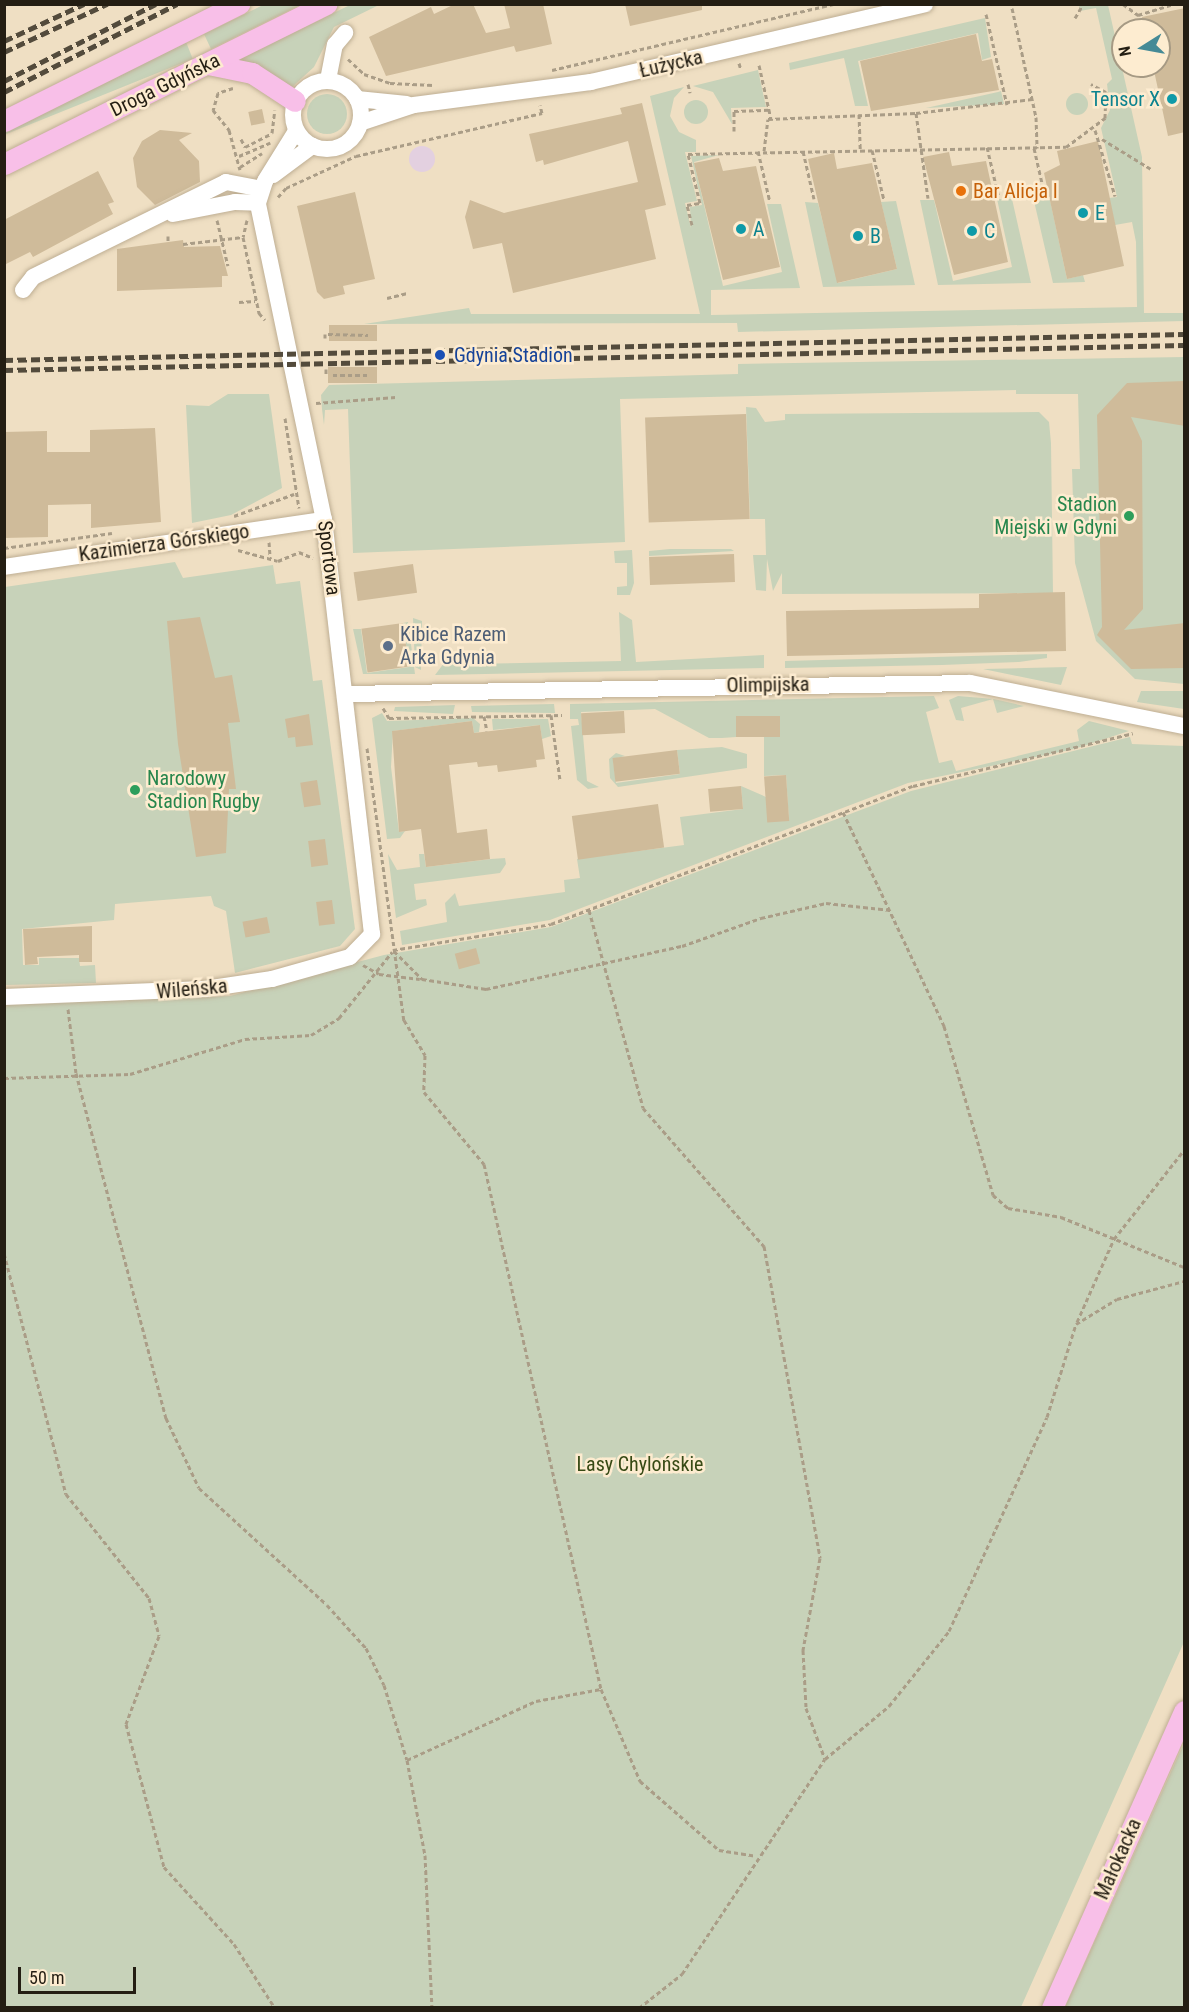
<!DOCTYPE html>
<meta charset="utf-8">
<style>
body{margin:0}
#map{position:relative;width:1189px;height:2012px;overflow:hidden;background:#efdfc3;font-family:"Roboto Condensed",sans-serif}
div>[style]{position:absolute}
.industrial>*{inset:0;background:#e3d0e0}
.round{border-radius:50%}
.green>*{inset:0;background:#c7d2b9;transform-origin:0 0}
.building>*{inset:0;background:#cfbb9a;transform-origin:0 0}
.path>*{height:3px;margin-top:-1.5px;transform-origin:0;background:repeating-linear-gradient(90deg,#aa9d87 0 4.5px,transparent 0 7.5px)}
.roads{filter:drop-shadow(0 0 2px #beae93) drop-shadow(0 0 2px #beae93)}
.minor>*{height:16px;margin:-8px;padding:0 8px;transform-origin:8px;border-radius:8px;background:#fff}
.minor>.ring{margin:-8px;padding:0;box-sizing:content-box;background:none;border:16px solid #fff;border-radius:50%}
.major>*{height:21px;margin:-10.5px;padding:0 10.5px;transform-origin:10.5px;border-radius:10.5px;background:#f8bfe8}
.rail>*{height:4.5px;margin-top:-2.25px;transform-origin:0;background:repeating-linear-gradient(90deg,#534b3c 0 9px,transparent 0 13.5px)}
.dots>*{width:16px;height:16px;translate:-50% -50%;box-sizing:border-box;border:3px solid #fdecd0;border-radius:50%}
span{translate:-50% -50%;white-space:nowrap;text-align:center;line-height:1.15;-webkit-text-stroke:5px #fdecd0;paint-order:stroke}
.street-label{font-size:20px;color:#241e13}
.culture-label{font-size:20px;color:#0d838f}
.right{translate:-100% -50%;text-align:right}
.left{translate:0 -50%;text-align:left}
.food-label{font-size:20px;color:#c56008}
.transit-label{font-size:20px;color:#164399}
.leisure-label{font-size:20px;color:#27864d}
.service-label{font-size:20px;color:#4e5e75}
.park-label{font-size:20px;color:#374a15}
.frame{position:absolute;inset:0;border:6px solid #241e13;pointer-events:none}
.north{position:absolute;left:1111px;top:18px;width:60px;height:60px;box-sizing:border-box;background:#fdecd0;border:2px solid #a69a84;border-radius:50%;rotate:259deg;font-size:16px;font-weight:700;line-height:24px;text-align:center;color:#241e13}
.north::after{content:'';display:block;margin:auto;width:21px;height:27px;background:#458a96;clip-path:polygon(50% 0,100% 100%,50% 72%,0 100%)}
.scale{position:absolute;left:18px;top:1967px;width:118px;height:27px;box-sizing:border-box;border:3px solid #241e13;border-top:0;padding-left:8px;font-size:18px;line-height:21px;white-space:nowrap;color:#241e13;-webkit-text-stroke:4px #fdecd0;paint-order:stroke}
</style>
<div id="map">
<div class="industrial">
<i class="round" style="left:409px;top:146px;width:26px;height:26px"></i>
</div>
<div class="green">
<i style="clip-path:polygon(1079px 4px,1108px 5px,1142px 157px,1144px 313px,1184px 313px,1184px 321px,738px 332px,737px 323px,364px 324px,469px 308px,471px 314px,700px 314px,650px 96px,684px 87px,674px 98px,670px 116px,679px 132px,696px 140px,696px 152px,685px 152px,697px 201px,685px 203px,691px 228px,690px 207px,702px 205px,691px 156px,719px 155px,694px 162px,723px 286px,782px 272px,767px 204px,781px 204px,800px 288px,711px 290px,711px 315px,1137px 307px,1136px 242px,1132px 222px,1115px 225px,1109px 198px,1117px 197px,1101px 128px,1110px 110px,1107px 84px,1112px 79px,1096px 8px,1080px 11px)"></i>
<i style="clip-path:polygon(263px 5px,300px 5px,211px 49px,204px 34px)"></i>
<i style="clip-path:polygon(350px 5px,379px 5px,334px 27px,314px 67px,292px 87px,235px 61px)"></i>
<i style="clip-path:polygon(985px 18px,991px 57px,982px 60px,978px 33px,858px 61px,868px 106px,855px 106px,844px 58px,790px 70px,789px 63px)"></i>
<i style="left:186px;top:42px;width:18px;height:203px;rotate:68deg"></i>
<i style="clip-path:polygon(758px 70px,766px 107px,731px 108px,732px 124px,713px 92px,693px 86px)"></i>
<i style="clip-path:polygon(1001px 91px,1004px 104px,926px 108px,998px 92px)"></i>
<i class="round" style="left:1066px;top:93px;width:22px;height:22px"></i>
<i class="round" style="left:307px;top:94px;width:40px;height:40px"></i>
<i class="round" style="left:684px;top:100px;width:24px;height:24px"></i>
<i style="clip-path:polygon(997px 199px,1012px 199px,1031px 283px,938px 285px,920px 200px,934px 200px,953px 281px,1012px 267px)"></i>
<i style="clip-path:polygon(1050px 200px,1067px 279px,1083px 275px,1085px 282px,1053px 283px,1034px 201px)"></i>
<i style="clip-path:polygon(896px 201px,915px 285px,823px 287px,805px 202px,818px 203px,838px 283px,897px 269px,881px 202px)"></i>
<i style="clip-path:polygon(1184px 357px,1184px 684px,1135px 679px,1096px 641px,1075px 563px,1072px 469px,1080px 469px,1078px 394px,1016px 394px,1016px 390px,620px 399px,625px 542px,353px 553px,348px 409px,325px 410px,324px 425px,322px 409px,321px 395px,329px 385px,738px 374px,738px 364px)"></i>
<i style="clip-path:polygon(228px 394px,269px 394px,282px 488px,231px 515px,192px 523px,186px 405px,209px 406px)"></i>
<i style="clip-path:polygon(746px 407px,756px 408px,765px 422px,785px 420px,785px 414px,1039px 412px,1049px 422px,1051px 443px,1053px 593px,782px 594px,782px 573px,773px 591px,767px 559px,766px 591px,756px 590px,753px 555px,766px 555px,765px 519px,750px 519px)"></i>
<i style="clip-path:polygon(670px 549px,731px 549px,734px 551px,649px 556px,649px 551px)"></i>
<i style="clip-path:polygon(632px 550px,634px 583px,630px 595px,617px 595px,617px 587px,627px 586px,627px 563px,615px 563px,614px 551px)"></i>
<i style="clip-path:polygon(175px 562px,183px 578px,273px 565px,276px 584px,300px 581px,313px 681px,322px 680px,355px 929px,340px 946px,235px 973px,226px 911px,214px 906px,211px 896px,115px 904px,114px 920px,22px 929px,23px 965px,39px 965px,39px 958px,79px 958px,80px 966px,95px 965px,96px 983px,5px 985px,5px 587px)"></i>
<i style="clip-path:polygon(619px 612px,632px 620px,636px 662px,764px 655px,764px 668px,435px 675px,444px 663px,469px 656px,470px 664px,621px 661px)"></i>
<i style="clip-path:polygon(413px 618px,422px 621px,421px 670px,415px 667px)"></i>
<i style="clip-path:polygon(408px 622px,415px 674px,363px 674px,353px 629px,361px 629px,367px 673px,409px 667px,403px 623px)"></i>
<i style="clip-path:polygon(1047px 654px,1047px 658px,1019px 662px,942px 665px,785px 668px,785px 661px)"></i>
<i style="clip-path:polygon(1067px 667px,1061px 685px,983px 669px)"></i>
<i style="clip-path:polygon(1141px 691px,1184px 691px,1184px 709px,1137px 702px)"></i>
<i style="clip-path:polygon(934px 696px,939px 708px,926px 712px,939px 763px,952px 760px,956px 771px,1079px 741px,1077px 730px,1089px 721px,1129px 731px,1074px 749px,908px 783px,550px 920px,402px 945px,400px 931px,447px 922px,445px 903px,455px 893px,459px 906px,565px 892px,564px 880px,580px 878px,577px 859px,684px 845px,680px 817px,743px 809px,741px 786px,766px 797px,789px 821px,786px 775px,764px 776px,764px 737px,780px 737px,780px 716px,736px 716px,736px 737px,722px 738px,709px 738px,655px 709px,581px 712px,587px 781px,599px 787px,588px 789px,577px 780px,571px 726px,579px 725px,578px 719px,570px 719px,570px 704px)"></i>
<i style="clip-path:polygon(958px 696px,994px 699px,1024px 706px,997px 713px,993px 699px,961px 708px,964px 721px,956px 720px,949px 700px)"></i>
<i style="clip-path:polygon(554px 704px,555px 713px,472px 712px,471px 706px)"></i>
<i style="clip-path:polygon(455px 705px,453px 714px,394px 711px,395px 707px)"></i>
<i style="clip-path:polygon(382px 713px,387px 721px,473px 718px,480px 724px,479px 732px,474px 733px,472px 721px,393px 731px,391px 767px,399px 832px,405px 831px,400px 838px,387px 839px,372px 718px)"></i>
<i style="clip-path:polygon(492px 719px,548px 719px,551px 736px,542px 739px,540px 725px,493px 730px)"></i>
<i style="clip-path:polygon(1130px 737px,1132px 744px,1184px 746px,1184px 1642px,1021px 2007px,5px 2008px,5px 1005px,230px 996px,384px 955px,551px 927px,911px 791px)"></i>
<i style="clip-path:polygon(722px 747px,747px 754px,747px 768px,618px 787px,610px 778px,609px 759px,616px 753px,625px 756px,613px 759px,616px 783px,680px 774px,677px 750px)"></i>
<i style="clip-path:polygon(388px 854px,397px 870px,420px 867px,419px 854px,424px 854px,426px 867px,491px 859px,505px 858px,506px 864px,500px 873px,414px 884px,416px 900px,426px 899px,427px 905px,396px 918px)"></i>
<i style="clip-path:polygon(1184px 1743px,1184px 2007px,1065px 2007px,1114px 1899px)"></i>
</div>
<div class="building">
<i style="clip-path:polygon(455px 4px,473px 4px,486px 33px,510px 28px,504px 4px,543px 4px,552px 44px,516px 52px,514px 46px,386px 76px,369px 37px,431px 7px,434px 14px)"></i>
<i style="clip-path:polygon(625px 4px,702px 4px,702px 10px,630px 26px)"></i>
<i style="clip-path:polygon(1185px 8px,1185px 132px,1168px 136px,1153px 66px,1159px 66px,1159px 30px,1145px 30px,1142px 17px)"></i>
<i style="clip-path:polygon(976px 34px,982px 61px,992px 59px,999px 90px,871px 111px,860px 61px)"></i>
<i style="clip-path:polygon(642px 103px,666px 205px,645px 210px,656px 259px,513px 293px,502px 243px,473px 249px,465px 217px,470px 200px,504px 213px,638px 182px,628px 141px,544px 165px,543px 160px,536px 162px,529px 134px,622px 114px,620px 108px)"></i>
<i style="left:262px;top:109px;width:14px;height:14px;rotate:78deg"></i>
<i style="clip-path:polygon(160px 130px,192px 133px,179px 140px,199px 161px,200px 182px,155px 205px,137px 187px,133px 158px,142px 141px)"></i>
<i style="clip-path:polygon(1098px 141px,1124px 266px,1067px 279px,1044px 173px,1060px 165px,1057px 151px)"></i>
<i style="clip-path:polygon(949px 152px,952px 166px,986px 161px,1008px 262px,954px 275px,923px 157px)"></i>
<i style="clip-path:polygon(834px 153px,837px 169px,872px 163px,897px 269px,837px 283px,808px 159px)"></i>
<i style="clip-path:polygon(719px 158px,723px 171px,756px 166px,780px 267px,723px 280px,694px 163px)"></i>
<i style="clip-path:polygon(98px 171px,114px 202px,108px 204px,113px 214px,33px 257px,30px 252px,4px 265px,4px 220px)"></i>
<i style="clip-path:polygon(355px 192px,375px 279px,343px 286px,345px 294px,324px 299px,317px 292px,297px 206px)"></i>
<i style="clip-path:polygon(183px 240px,184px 247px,220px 246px,228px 276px,222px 276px,222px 287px,117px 291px,117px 249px)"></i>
<i style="left:329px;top:325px;width:48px;height:16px"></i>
<i style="left:377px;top:367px;width:16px;height:49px;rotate:90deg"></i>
<i style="clip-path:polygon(1185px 381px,1185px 426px,1131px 417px,1142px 441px,1143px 609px,1124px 630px,1185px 623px,1185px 668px,1131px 669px,1097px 635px,1102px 627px,1097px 415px,1127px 383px)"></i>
<i style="left:746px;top:414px;width:105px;height:101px;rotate:88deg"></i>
<i style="clip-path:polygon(155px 428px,161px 522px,91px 528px,91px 504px,48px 505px,48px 537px,4px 538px,4px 432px,47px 431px,47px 452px,90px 452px,90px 430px)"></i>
<i style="left:734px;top:554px;width:28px;height:85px;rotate:88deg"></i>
<i style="left:413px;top:564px;width:29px;height:60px;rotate:82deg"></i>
<i style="clip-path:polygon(1065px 592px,1066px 651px,787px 656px,786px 611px,979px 608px,979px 594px)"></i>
<i style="clip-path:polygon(200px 617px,215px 678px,232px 675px,240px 722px,228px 723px,236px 789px,229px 789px,226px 853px,196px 857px,178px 744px,167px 621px)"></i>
<i style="left:403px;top:623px;width:44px;height:42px;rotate:82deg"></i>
<i style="left:624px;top:711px;width:22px;height:43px;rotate:87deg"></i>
<i style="clip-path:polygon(309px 714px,313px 745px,296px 747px,295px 737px,288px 738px,285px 719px)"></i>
<i style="left:736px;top:716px;width:44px;height:21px"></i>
<i style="clip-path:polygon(472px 721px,474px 733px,540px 725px,545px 759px,536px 760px,537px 767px,498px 772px,497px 765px,478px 767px,477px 762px,449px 765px,457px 833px,487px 829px,490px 859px,426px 867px,421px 829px,399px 832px,392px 731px)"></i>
<i style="left:677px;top:750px;width:24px;height:65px;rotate:83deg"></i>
<i style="left:786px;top:775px;width:46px;height:22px;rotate:86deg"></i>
<i style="left:317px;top:780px;width:25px;height:17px;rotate:81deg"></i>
<i style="left:741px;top:786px;width:23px;height:33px;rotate:85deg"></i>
<i style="left:658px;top:804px;width:44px;height:87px;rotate:82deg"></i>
<i style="left:325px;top:839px;width:26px;height:17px;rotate:83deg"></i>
<i style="left:332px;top:900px;width:24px;height:16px;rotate:83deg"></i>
<i style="left:267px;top:917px;width:16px;height:25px;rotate:79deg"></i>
<i style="clip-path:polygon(92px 926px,92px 962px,79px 962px,79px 955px,37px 957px,38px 964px,25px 965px,23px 929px)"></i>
<i style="left:476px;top:948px;width:16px;height:22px;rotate:75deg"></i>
</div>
<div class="path">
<i style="left:1123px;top:4px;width:19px;rotate:36deg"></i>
<i style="left:1138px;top:15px;width:37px;rotate:-17deg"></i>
<i style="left:1012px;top:8px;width:112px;rotate:77.6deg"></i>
<i style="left:1036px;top:117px;width:31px;rotate:88deg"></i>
<i style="left:986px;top:14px;width:93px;rotate:77deg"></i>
<i style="left:1075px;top:18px;width:16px;rotate:-60deg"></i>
<i style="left:348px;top:59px;width:22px;rotate:43deg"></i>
<i style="left:364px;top:74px;width:28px;rotate:19deg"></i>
<i style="left:390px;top:83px;width:43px;rotate:2.7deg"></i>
<i style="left:739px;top:63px;width:7px;rotate:74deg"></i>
<i style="left:759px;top:65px;width:55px;rotate:77.5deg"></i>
<i style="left:552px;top:70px;width:289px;rotate:-13.2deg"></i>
<i style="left:688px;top:84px;width:9px;rotate:77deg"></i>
<i style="left:233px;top:88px;width:16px;rotate:162deg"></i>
<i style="left:218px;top:93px;width:18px;rotate:106deg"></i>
<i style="left:213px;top:110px;width:26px;rotate:51deg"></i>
<i style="left:229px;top:130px;width:41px;rotate:74.6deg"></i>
<i style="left:916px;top:113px;width:86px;rotate:82deg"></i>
<i style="left:859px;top:114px;width:36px;rotate:88deg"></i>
<i style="left:1095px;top:130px;width:69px;rotate:73.1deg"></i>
<i style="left:734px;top:131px;width:20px;rotate:-90deg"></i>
<i style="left:734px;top:111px;width:35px;rotate:-2deg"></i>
<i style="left:241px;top:139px;width:9px;rotate:63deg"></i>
<i style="left:245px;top:147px;width:30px;rotate:-27deg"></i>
<i style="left:272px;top:133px;width:23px;rotate:-83deg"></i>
<i style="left:1102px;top:139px;width:57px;rotate:31.5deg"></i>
<i style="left:987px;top:147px;width:52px;rotate:76.8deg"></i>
<i style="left:1034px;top:148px;width:49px;rotate:77.1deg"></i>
<i style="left:1045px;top:196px;width:11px;rotate:165deg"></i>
<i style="left:872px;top:150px;width:51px;rotate:76.5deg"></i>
<i style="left:758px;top:151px;width:52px;rotate:76.8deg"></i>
<i style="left:764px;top:151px;width:32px;rotate:-83deg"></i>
<i style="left:768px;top:119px;width:148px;rotate:-2.3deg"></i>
<i style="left:916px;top:113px;width:117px;rotate:-6.9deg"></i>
<i style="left:803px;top:151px;width:49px;rotate:77.1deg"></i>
<i style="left:239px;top:156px;width:34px;rotate:-23deg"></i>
<i style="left:240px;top:167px;width:26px;rotate:-32deg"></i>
<i style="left:278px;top:197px;width:12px;rotate:-48deg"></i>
<i style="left:286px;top:188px;width:77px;rotate:-24.6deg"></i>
<i style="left:356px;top:156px;width:191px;rotate:-13deg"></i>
<i style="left:542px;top:113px;width:8px;rotate:-104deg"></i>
<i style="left:217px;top:220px;width:47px;rotate:76.6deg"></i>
<i style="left:247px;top:220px;width:17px;rotate:103deg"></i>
<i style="left:243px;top:237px;width:78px;rotate:78.1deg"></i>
<i style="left:259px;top:313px;width:9px;rotate:49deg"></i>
<i style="left:692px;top:225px;width:21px;rotate:-104deg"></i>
<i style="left:687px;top:205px;width:13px;rotate:-9deg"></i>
<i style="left:700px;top:203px;width:50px;rotate:-103.8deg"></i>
<i style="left:688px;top:154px;width:378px;rotate:-1.1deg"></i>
<i style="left:1066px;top:147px;width:49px;rotate:-36.6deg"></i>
<i style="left:1105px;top:118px;width:26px;rotate:-88deg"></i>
<i style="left:1106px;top:92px;width:17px;rotate:-152deg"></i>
<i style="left:168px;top:236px;width:5px;rotate:90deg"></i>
<i style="left:183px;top:244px;width:60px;rotate:-6.7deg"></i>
<i style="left:387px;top:298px;width:21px;rotate:-14deg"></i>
<i style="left:239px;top:302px;width:16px;rotate:-4deg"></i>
<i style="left:325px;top:334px;width:4px;rotate:90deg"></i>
<i style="left:328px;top:334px;width:40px;rotate:1.4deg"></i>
<i style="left:326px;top:369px;width:7px;rotate:90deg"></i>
<i style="left:333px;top:375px;width:37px"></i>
<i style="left:316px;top:403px;width:80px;rotate:-4.3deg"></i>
<i style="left:285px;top:418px;width:91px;rotate:81.2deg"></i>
<i style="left:234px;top:516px;width:64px;rotate:-20.1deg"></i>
<i style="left:269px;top:542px;width:16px;rotate:86deg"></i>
<i style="left:4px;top:548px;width:109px;rotate:-7.9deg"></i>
<i style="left:238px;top:550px;width:41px;rotate:15.4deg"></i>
<i style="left:278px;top:561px;width:23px;rotate:-23deg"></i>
<i style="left:299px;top:552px;width:15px;rotate:23deg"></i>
<i style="left:383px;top:708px;width:12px;rotate:59deg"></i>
<i style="left:389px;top:718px;width:173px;rotate:-1deg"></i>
<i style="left:551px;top:715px;width:66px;rotate:82.1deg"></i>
<i style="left:484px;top:716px;width:15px;rotate:79deg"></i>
<i style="left:367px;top:748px;width:275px;rotate:82.3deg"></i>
<i style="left:404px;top:1020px;width:41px;rotate:59deg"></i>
<i style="left:425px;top:1055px;width:37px;rotate:92deg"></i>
<i style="left:424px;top:1092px;width:94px;rotate:50.2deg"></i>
<i style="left:484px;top:1164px;width:538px;rotate:77.44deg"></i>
<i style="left:601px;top:1689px;width:100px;rotate:67deg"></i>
<i style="left:640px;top:1781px;width:105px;rotate:41.1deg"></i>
<i style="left:719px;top:1850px;width:37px;rotate:9deg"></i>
<i style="left:843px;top:812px;width:237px;rotate:64.7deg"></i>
<i style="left:944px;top:1026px;width:176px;rotate:73.8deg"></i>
<i style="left:993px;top:1195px;width:20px;rotate:41deg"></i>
<i style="left:1008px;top:1208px;width:54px;rotate:9.6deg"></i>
<i style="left:1061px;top:1217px;width:133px;rotate:22.1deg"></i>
<i style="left:589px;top:910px;width:205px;rotate:74.7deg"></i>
<i style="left:643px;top:1108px;width:184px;rotate:48.8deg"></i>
<i style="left:764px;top:1246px;width:317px;rotate:79.8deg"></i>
<i style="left:820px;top:1558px;width:94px;rotate:100.5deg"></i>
<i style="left:803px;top:1650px;width:58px;rotate:87deg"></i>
<i style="left:806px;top:1708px;width:54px;rotate:69.6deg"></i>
<i style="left:393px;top:950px;width:160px;rotate:-9.3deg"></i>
<i style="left:551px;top:924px;width:387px;rotate:-20.9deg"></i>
<i style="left:913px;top:786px;width:226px;rotate:-13.5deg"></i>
<i style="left:394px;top:951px;width:40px;rotate:45deg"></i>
<i style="left:422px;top:979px;width:65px;rotate:8.9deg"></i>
<i style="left:486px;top:989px;width:201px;rotate:-12.4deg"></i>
<i style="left:682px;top:946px;width:84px;rotate:-19.5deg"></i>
<i style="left:761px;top:918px;width:67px;rotate:-13deg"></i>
<i style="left:826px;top:903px;width:65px;rotate:6.1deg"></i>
<i style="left:363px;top:965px;width:18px;rotate:29deg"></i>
<i style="left:379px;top:974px;width:41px;rotate:7deg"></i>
<i style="left:68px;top:1009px;width:64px;rotate:82.9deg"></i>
<i style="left:76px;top:1073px;width:357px;rotate:75.4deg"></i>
<i style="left:166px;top:1418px;width:77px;rotate:64.8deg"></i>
<i style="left:199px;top:1488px;width:173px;rotate:42.4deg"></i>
<i style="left:327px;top:1605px;width:58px;rotate:47.8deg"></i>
<i style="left:366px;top:1648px;width:41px;rotate:64.1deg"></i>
<i style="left:384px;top:1685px;width:78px;rotate:73deg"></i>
<i style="left:407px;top:1760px;width:97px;rotate:79.3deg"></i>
<i style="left:425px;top:1855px;width:153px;rotate:87.4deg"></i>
<i style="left:4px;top:1078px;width:126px;rotate:-1.8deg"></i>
<i style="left:130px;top:1074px;width:120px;rotate:-16.9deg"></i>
<i style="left:245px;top:1039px;width:66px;rotate:-3.5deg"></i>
<i style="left:311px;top:1035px;width:33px;rotate:-31deg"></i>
<i style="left:339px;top:1018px;width:85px;rotate:-51.2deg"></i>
<i style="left:4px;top:1253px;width:249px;rotate:75.6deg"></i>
<i style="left:66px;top:1494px;width:133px;rotate:51.4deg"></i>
<i style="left:149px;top:1598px;width:39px;rotate:75deg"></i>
<i style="left:159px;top:1636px;width:94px;rotate:110.6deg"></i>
<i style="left:126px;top:1724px;width:148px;rotate:75.1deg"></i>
<i style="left:164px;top:1867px;width:104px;rotate:47.7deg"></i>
<i style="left:234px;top:1944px;width:76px;rotate:57.4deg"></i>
<i style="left:1077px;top:1322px;width:91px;rotate:-66deg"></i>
<i style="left:1114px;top:1239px;width:113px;rotate:-51.8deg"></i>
<i style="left:407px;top:1760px;width:142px;rotate:-24.6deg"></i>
<i style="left:536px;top:1701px;width:66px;rotate:-10.5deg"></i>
<i style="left:639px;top:2008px;width:55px;rotate:-38.3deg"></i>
<i style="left:682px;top:1974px;width:258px;rotate:-56.4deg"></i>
<i style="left:825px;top:1759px;width:83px;rotate:-39.6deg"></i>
<i style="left:889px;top:1706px;width:96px;rotate:-51.3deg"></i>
<i style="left:949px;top:1631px;width:235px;rotate:-65.4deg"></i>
<i style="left:1047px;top:1417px;width:97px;rotate:-72.7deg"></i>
<i style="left:1076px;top:1324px;width:48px;rotate:-31.4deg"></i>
<i style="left:1117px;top:1299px;width:69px;rotate:-15deg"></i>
</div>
<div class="roads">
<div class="minor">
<i style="left:328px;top:80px;width:36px;rotate:-79deg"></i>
<i style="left:335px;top:45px;width:16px;rotate:-50deg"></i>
<i class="ring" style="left:293px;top:81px;width:52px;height:52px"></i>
<i style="left:357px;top:99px;width:50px;rotate:5.7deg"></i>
<i style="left:360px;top:123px;width:57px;rotate:-18.4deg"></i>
<i style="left:414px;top:105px;width:178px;rotate:-7.4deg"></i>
<i style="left:591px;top:82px;width:343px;rotate:-13.1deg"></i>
<i style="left:273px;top:175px;width:49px;rotate:-36.6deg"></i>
<i style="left:173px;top:214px;width:63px;rotate:-11deg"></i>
<i style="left:235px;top:202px;width:23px;rotate:2deg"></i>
<i style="left:23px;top:290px;width:16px;rotate:-52deg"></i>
<i style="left:33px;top:277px;width:215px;rotate:-26.2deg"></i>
<i style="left:226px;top:182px;width:36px;rotate:11deg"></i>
<i style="left:4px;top:567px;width:323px;rotate:-8.4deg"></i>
<i style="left:347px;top:694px;width:623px;rotate:-1.01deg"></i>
<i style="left:970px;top:683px;width:218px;rotate:11.4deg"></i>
<i style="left:4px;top:997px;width:201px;rotate:-2.3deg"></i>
<i style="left:205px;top:989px;width:68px;rotate:-8.5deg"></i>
<i style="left:272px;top:979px;width:81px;rotate:-15.8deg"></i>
<i style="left:350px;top:957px;width:32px;rotate:-46deg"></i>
<i style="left:372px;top:934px;width:417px;rotate:-96.6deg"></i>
<i style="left:324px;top:520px;width:324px;rotate:-101.8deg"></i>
<i style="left:258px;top:203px;width:23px;rotate:-72deg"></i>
<i style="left:265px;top:181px;width:59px;rotate:-58.2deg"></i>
</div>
<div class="major">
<i style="left:208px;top:64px;width:45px;rotate:11.6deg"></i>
<i style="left:252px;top:73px;width:51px;rotate:33.1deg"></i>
<i style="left:4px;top:121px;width:263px;rotate:-26.5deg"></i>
<i style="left:4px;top:164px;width:360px;rotate:-26.4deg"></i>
<i style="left:1052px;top:2008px;width:325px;rotate:-66deg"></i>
</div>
</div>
<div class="rail">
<i style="left:4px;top:41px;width:88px;rotate:-24.8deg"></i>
<i style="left:4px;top:52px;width:114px;rotate:-25deg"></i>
<i style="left:4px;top:81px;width:170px;rotate:-26.9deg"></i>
<i style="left:4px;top:92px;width:194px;rotate:-27deg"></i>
<i style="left:4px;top:360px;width:1180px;rotate:-1.26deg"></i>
<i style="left:4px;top:370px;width:1180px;rotate:-1.21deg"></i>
</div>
<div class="dots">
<i style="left:1172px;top:99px;background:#0f9aa8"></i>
<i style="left:961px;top:191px;background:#e8710a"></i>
<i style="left:1083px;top:213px;background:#0f9aa8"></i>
<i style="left:741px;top:229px;background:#0f9aa8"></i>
<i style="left:972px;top:231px;background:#0f9aa8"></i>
<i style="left:858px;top:236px;background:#0f9aa8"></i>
<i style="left:440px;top:355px;background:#1a4fb4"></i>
<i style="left:1129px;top:516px;background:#2e9e5b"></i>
<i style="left:388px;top:646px;background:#5c6f8a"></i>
<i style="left:135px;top:790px;background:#2e9e5b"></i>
</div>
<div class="street-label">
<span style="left:671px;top:64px;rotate:-13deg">Łużycka</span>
<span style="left:165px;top:85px;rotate:-26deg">Droga Gdyńska</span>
<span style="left:164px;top:543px;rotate:-8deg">Kazimierza Górskiego</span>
<span style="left:329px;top:558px;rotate:83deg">Sportowa</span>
<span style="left:768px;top:685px;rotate:-1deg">Olimpijska</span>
<span style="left:192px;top:989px;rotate:-5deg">Wileńska</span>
<span style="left:1118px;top:1859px;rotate:-66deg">Małokacka</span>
</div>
<div class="culture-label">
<span class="right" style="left:1160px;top:99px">Tensor X</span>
<span class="left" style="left:1095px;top:213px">E</span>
<span class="left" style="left:753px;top:229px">A</span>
<span class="left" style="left:984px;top:231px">C</span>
<span class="left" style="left:870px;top:236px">B</span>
</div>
<div class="food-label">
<span class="left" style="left:973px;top:191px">Bar Alicja I</span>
</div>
<div class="transit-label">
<span class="left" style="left:454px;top:355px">Gdynia Stadion</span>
</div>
<div class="leisure-label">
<span class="right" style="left:1117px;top:516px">Stadion<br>Miejski w Gdyni</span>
<span class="left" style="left:147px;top:790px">Narodowy<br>Stadion Rugby</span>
</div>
<div class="service-label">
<span class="left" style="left:400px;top:646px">Kibice Razem<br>Arka Gdynia</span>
</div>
<div class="park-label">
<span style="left:640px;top:1464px">Lasy Chylońskie</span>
</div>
<div class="frame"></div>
<div class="north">N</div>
<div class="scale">50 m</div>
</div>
